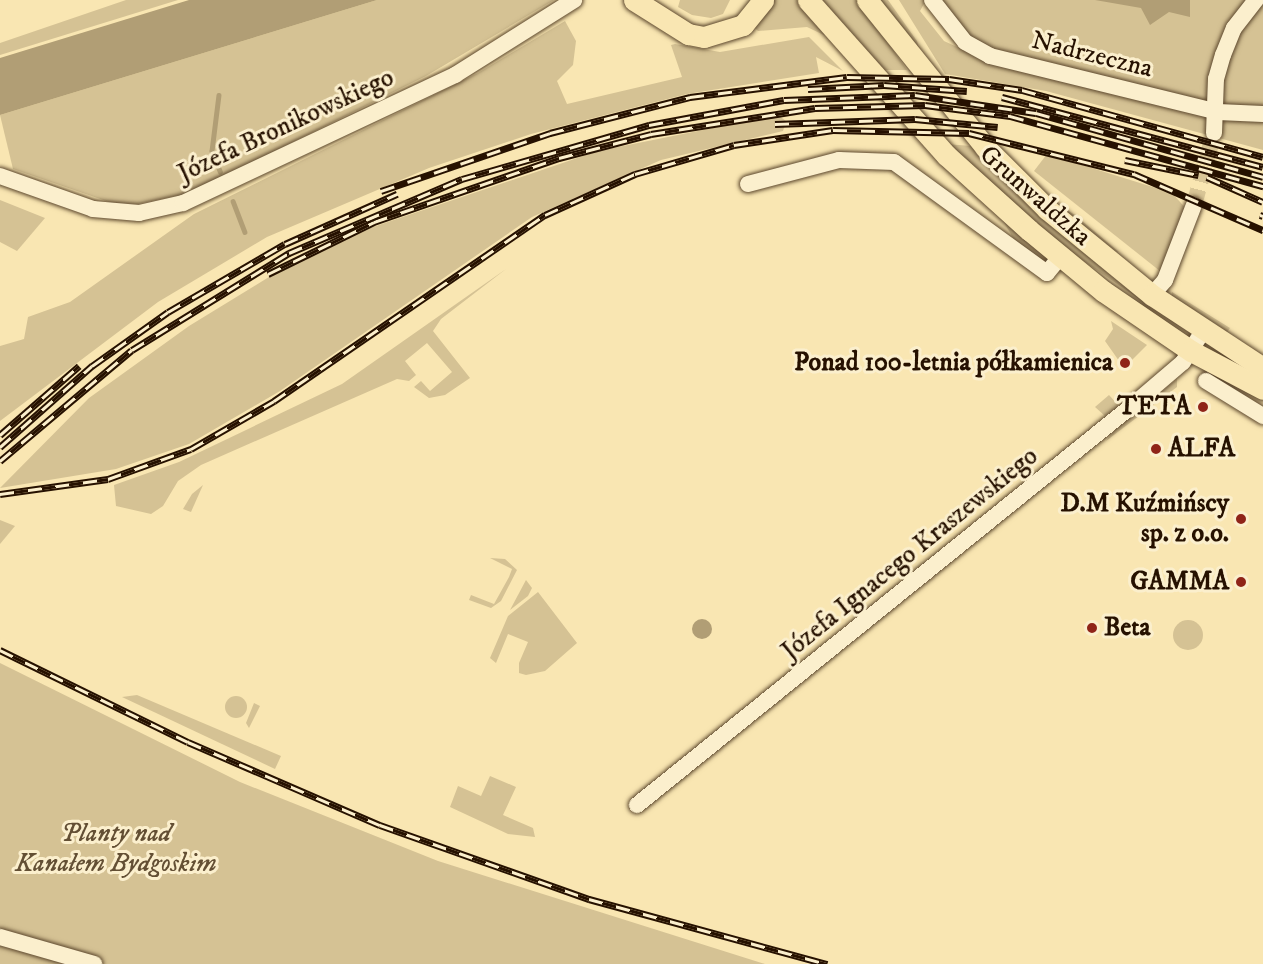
<!DOCTYPE html>
<meta charset="utf-8">
<style>
body{margin:0}
#map{position:relative;width:1263px;height:964px;overflow:hidden;background:#f9e6b2;font-family:"IM FELL DW Pica",serif}
div>[style]{position:absolute}
.green>*{inset:0;background:#d5c294}
.round{border-radius:50%}
.water>*{inset:0;background:#b19e75}
.stream>*{height:4.5px;margin:-2.25px;padding:0 2.25px;transform-origin:2.25px;border-radius:2.25px;background:#b19e75}
.minor-tunnel>*{height:16px;margin-top:-8px;transform-origin:0;background:repeating-linear-gradient(90deg,#d9c697 0 16px,transparent 0 24px)}
.roads{filter:drop-shadow(0 0 2px #5b462c) drop-shadow(0 0 2px #5b462c)}
.minor>*{height:16px;margin:-8px;padding:0 8px;transform-origin:8px;border-radius:8px;background:#fbefcd}
.major>*{height:21px;margin:-10.5px;padding:0 10.5px;transform-origin:10.5px;border-radius:10.5px;background:#f9e6b2}
.rail>*{height:7px;margin-top:-3.5px;transform-origin:0;background:repeating-linear-gradient(90deg,#fbefcd 0 14px,#261100 0 28px);box-sizing:border-box;border-block:2px solid #261100}
.dots>*{width:16px;height:16px;translate:-50% -50%;box-sizing:border-box;border:3px solid #fbefcd;border-radius:50%}
span{translate:-50% -50%;white-space:nowrap;text-align:center;line-height:1.15;-webkit-text-stroke:6px #fbefcd;paint-order:stroke}
.street-label{font-size:26px;color:#261100}
.poi-label{font-size:26px;color:#261100;font-weight:700}
.right{translate:-100% -50%;text-align:right}
.left{translate:0 -50%;text-align:left}
.park-label{font-size:26px;color:#634f34;font-style:italic}
</style>
<div id="map">
<div class="green">
<i style="clip-path:polygon(126px 0,178px 0,0 55px,0 43px)"></i>
<i style="clip-path:polygon(377px 0,554px 0,426px 76px,190px 193px,137px 204px,112px 203px,13px 169px,0 115px)"></i>
<i style="clip-path:polygon(680px 0,730px 0,723px 14px,711px 18px,692px 15px,678px 7px)"></i>
<i style="clip-path:polygon(770px 0,798px 0,826px 36px,807px 27px,758px 31px,753px 26px)"></i>
<i style="clip-path:polygon(819px 0,858px 0,907px 70px,878px 70px)"></i>
<i style="clip-path:polygon(877px 0,888px 0,917px 41px,921px 58px)"></i>
<i style="clip-path:polygon(899px 0,926px 0,920px 11px,944px 41px,979px 57px,1006px 56px,975px 42px,941px 0,1263px 0,1263px 150px,1046px 91px,945px 74px)"></i>
<i style="clip-path:polygon(565px 21px,576px 41px,573px 65px,557px 81px,567px 104px,682px 77px,671px 45px,675px 44px,720px 52px,809px 37px,843px 71px,816px 57px,819px 73px,687px 94px,531px 134px,429px 168px,267px 237px,158px 302px,0 421px,0 346px,24px 339px,28px 317px,70px 302px,194px 214px,478px 73px)"></i>
<i style="clip-path:polygon(778px 115px,786px 121px,783px 131px,661px 160px,532px 217px,280px 391px,189px 444px,116px 469px,0 488px,89px 398px,189px 326px,269px 277px,367px 229px,598px 151px)"></i>
<i style="clip-path:polygon(946px 144px,971px 146px,1180px 327px,1053px 240px)"></i>
<i style="clip-path:polygon(1047px 154px,1172px 193px,1189px 212px,1170px 279px,1034px 171px)"></i>
<i style="clip-path:polygon(0 200px,45px 218px,17px 251px,0 242px)"></i>
<i style="clip-path:polygon(1052px 201px,1075px 215px,1119px 252px,1111px 251px)"></i>
<i style="clip-path:polygon(999px 214px,1050px 259px,1046px 269px,1019px 248px)"></i>
<i style="clip-path:polygon(506px 269px,441px 319px,433px 331px,470px 378px,445px 395px,429px 398px,414px 387px,421px 381px,430px 391px,452px 372px,427px 343px,405px 361px,416px 375px,409px 381px,397px 379px,201px 465px,178px 481px,163px 506px,151px 514px,116px 506px,114px 485px,179px 462px,342px 384px)"></i>
<i style="clip-path:polygon(1172px 292px,1230px 328px,1225px 335px,1171px 299px)"></i>
<i style="clip-path:polygon(1111px 321px,1147px 345px,1124px 368px,1105px 341px,1113px 329px)"></i>
<i style="clip-path:polygon(1177px 379px,1177px 387px,1106px 441px,1113px 432px)"></i>
<i style="clip-path:polygon(1109px 395px,1119px 406px,1105px 416px,1095px 407px)"></i>
<i style="clip-path:polygon(203px 485px,191px 512px,183px 509px,192px 494px)"></i>
<i style="clip-path:polygon(0 520px,15px 526px,0 544px)"></i>
<i style="clip-path:polygon(490px 558px,505px 559px,517px 570px,501px 601px,491px 608px,469px 600px,471px 595px,494px 604px,509px 577px,512px 569px)"></i>
<i style="clip-path:polygon(526px 580px,532px 588px,528px 596px,510px 610px)"></i>
<i style="clip-path:polygon(538px 592px,577px 643px,545px 671px,526px 675px,519px 673px,519px 663px,528px 642px,508px 634px,496px 663px,490px 658px,508px 616px)"></i>
<i class="round" style="left:1173px;top:620px;width:30px;height:30px"></i>
<i style="clip-path:polygon(0 663px,240px 782px,438px 861px,765px 964px,0 964px)"></i>
<i style="clip-path:polygon(137px 695px,281px 756px,275px 769px,122px 697px)"></i>
<i class="round" style="left:225px;top:696px;width:22px;height:22px"></i>
<i style="clip-path:polygon(254px 703px,260px 706px,249px 728px,246px 723px)"></i>
<i style="clip-path:polygon(490px 776px,516px 787px,503px 815px,533px 828px,535px 837px,508px 834px,450px 807px,458px 786px,481px 796px)"></i>
</div>
<div class="water">
<i style="clip-path:polygon(189px 0,377px 0,0 115px,0 58px)"></i>
<i style="clip-path:polygon(1095px 0,1190px 0,1190px 17px,1169px 12px,1150px 25px,1141px 8px)"></i>
<i class="round" style="left:692px;top:619px;width:20px;height:20px"></i>
</div>
<div class="stream">
<i style="left:219px;top:95px;width:56px;rotate:97.1deg"></i>
<i style="left:212px;top:151px;width:22px;rotate:68deg"></i>
<i style="left:233px;top:201px;width:33px;rotate:69deg"></i>
</div>
<div class="minor-tunnel">
<i style="left:1194px;top:205px;width:75px;rotate:-74.5deg"></i>
</div>
<div class="roads">
<div class="minor">
<i style="left:932px;top:0;width:53px;rotate:51.8deg"></i>
<i style="left:965px;top:42px;width:29px;rotate:29deg"></i>
<i style="left:990px;top:56px;width:235px;rotate:13.8deg"></i>
<i style="left:1218px;top:112px;width:45px;rotate:2.5deg"></i>
<i style="left:1214px;top:133px;width:54px;rotate:-87.9deg"></i>
<i style="left:1216px;top:79px;width:25px;rotate:-74deg"></i>
<i style="left:1223px;top:55px;width:29px;rotate:-68deg"></i>
<i style="left:1234px;top:28px;width:36px;rotate:-52deg"></i>
<i style="left:0;top:176px;width:99px;rotate:19.5deg"></i>
<i style="left:93px;top:209px;width:46px;rotate:5deg"></i>
<i style="left:139px;top:213px;width:45px;rotate:-12.8deg"></i>
<i style="left:183px;top:203px;width:301px;rotate:-25.2deg"></i>
<i style="left:455px;top:75px;width:141px;rotate:-32.2deg"></i>
<i style="left:748px;top:184px;width:94px;rotate:-14.8deg"></i>
<i style="left:839px;top:160px;width:55px;rotate:2.1deg"></i>
<i style="left:894px;top:162px;width:189px;rotate:36deg"></i>
<i style="left:1047px;top:273px;width:22px;rotate:-51deg"></i>
<i style="left:1152px;top:295px;width:20px;rotate:-49deg"></i>
<i style="left:1165px;top:280px;width:80px;rotate:-68.9deg"></i>
<i style="left:1206px;top:381px;width:67px;rotate:31.6deg"></i>
<i style="left:637px;top:805px;width:631px;rotate:-38.89deg"></i>
<i style="left:1128px;top:409px;width:72px;rotate:-40.5deg"></i>
<i style="left:1183px;top:362px;width:37px;rotate:-57deg"></i>
<i style="left:0;top:937px;width:98px;rotate:16deg"></i>
</div>
<div class="major">
<i style="left:634px;top:0;width:64px;rotate:32.2deg"></i>
<i style="left:688px;top:34px;width:16px;rotate:11deg"></i>
<i style="left:704px;top:37px;width:41px;rotate:-17.1deg"></i>
<i style="left:743px;top:25px;width:32px;rotate:-51deg"></i>
<i style="left:808px;top:0;width:208px;rotate:48.3deg"></i>
<i style="left:946px;top:155px;width:112px;rotate:42.1deg"></i>
<i style="left:1029px;top:230px;width:96px;rotate:39.5deg"></i>
<i style="left:1103px;top:291px;width:107px;rotate:34.3deg"></i>
<i style="left:1191px;top:351px;width:81px;rotate:27.8deg"></i>
<i style="left:867px;top:0;width:189px;rotate:51.2deg"></i>
<i style="left:985px;top:147px;width:88px;rotate:45deg"></i>
<i style="left:1047px;top:209px;width:136px;rotate:39.3deg"></i>
<i style="left:1152px;top:295px;width:133px;rotate:33.3deg"></i>
</div>
</div>
<div class="rail">
<i style="left:808px;top:89px;width:76px;rotate:-3deg"></i>
<i style="left:884px;top:85px;width:83px;rotate:4.1deg"></i>
<i style="left:1002px;top:97px;width:270px;rotate:15deg"></i>
<i style="left:775px;top:124px;width:140px;rotate:-2deg"></i>
<i style="left:915px;top:119px;width:83px;rotate:5.5deg"></i>
<i style="left:1125px;top:160px;width:75px;rotate:11.6deg"></i>
<i style="left:1207px;top:177px;width:61px;rotate:24.1deg"></i>
<i style="left:381px;top:191px;width:179px;rotate:-18.9deg"></i>
<i style="left:550px;top:133px;width:145px;rotate:-14.4deg"></i>
<i style="left:690px;top:97px;width:158px;rotate:-7.3deg"></i>
<i style="left:847px;top:77px;width:102px;rotate:1.1deg"></i>
<i style="left:949px;top:79px;width:74px;rotate:8.6deg"></i>
<i style="left:1022px;top:90px;width:250px;rotate:15.5deg"></i>
<i style="left:1260px;top:215px;width:3px;rotate:18deg"></i>
<i style="left:268px;top:274px;width:118px;rotate:-26.1deg"></i>
<i style="left:374px;top:222px;width:196px;rotate:-19.1deg"></i>
<i style="left:559px;top:158px;width:95px;rotate:-14.6deg"></i>
<i style="left:651px;top:134px;width:166px;rotate:-9deg"></i>
<i style="left:815px;top:108px;width:110px;rotate:-1.6deg"></i>
<i style="left:925px;top:105px;width:86px;rotate:7.4deg"></i>
<i style="left:1010px;top:116px;width:263px;rotate:15.5deg"></i>
<i style="left:0;top:435px;width:105px;rotate:-41.1deg"></i>
<i style="left:0;top:447px;width:123px;rotate:-41.4deg"></i>
<i style="left:92px;top:366px;width:93px;rotate:-35.4deg"></i>
<i style="left:168px;top:312px;width:135px;rotate:-30.2deg"></i>
<i style="left:285px;top:244px;width:123px;rotate:-24.1deg"></i>
<i style="left:0;top:461px;width:172px;rotate:-40.1deg"></i>
<i style="left:132px;top:350px;width:185px;rotate:-31.7deg"></i>
<i style="left:289px;top:253px;width:188px;rotate:-23.2deg"></i>
<i style="left:462px;top:179px;width:195px;rotate:-16.1deg"></i>
<i style="left:649px;top:125px;width:137px;rotate:-10.5deg"></i>
<i style="left:784px;top:100px;width:131px;rotate:-2.2deg"></i>
<i style="left:915px;top:95px;width:122px;rotate:8.5deg"></i>
<i style="left:1036px;top:113px;width:236px;rotate:15.7deg"></i>
<i style="left:0;top:494px;width:109px;rotate:-7.9deg"></i>
<i style="left:108px;top:479px;width:88px;rotate:-19.9deg"></i>
<i style="left:191px;top:449px;width:96px;rotate:-30deg"></i>
<i style="left:274px;top:401px;width:329px;rotate:-34.5deg"></i>
<i style="left:545px;top:215px;width:99px;rotate:-24.5deg"></i>
<i style="left:635px;top:174px;width:103px;rotate:-16.3deg"></i>
<i style="left:734px;top:145px;width:100px;rotate:-8.6deg"></i>
<i style="left:833px;top:130px;width:136px;rotate:1.3deg"></i>
<i style="left:969px;top:133px;width:170px;rotate:14deg"></i>
<i style="left:1134px;top:174px;width:141px;rotate:23.5deg"></i>
<i style="left:0;top:650px;width:209px;rotate:26.1deg"></i>
<i style="left:188px;top:742px;width:209px;rotate:23.4deg"></i>
<i style="left:380px;top:825px;width:222px;rotate:19.5deg"></i>
<i style="left:589px;top:899px;width:247px;rotate:15.3deg"></i>
</div>
<div class="dots">
<i style="left:1125px;top:363px;background:#8f2418"></i>
<i style="left:1203px;top:407px;background:#8f2418"></i>
<i style="left:1156px;top:449px;background:#8f2418"></i>
<i style="left:1241px;top:519px;background:#8f2418"></i>
<i style="left:1241px;top:582px;background:#8f2418"></i>
<i style="left:1092px;top:628px;background:#8f2418"></i>
</div>
<div class="street-label">
<span style="left:1092px;top:55px;rotate:14deg">Nadrzeczna</span>
<span style="left:286px;top:126px;rotate:-25deg">Józefa Bronikowskiego</span>
<span style="left:1035px;top:196px;rotate:41deg">Grunwaldzka</span>
<span style="left:910px;top:554px;rotate:-39deg">Józefa Ignacego Kraszewskiego</span>
</div>
<div class="poi-label">
<span class="right" style="left:1113px;top:363px">Ponad 100-letnia półkamienica</span>
<span class="right" style="left:1191px;top:407px">TETA</span>
<span class="left" style="left:1168px;top:449px">ALFA</span>
<span class="right" style="left:1229px;top:519px">D.M Kuźmińscy<br>sp. z o.o.</span>
<span class="right" style="left:1229px;top:582px">GAMMA</span>
<span class="left" style="left:1104px;top:628px">Beta</span>
</div>
<div class="park-label">
<span style="left:116px;top:849px">Planty nad<br>Kanałem Bydgoskim</span>
</div>
</div>
